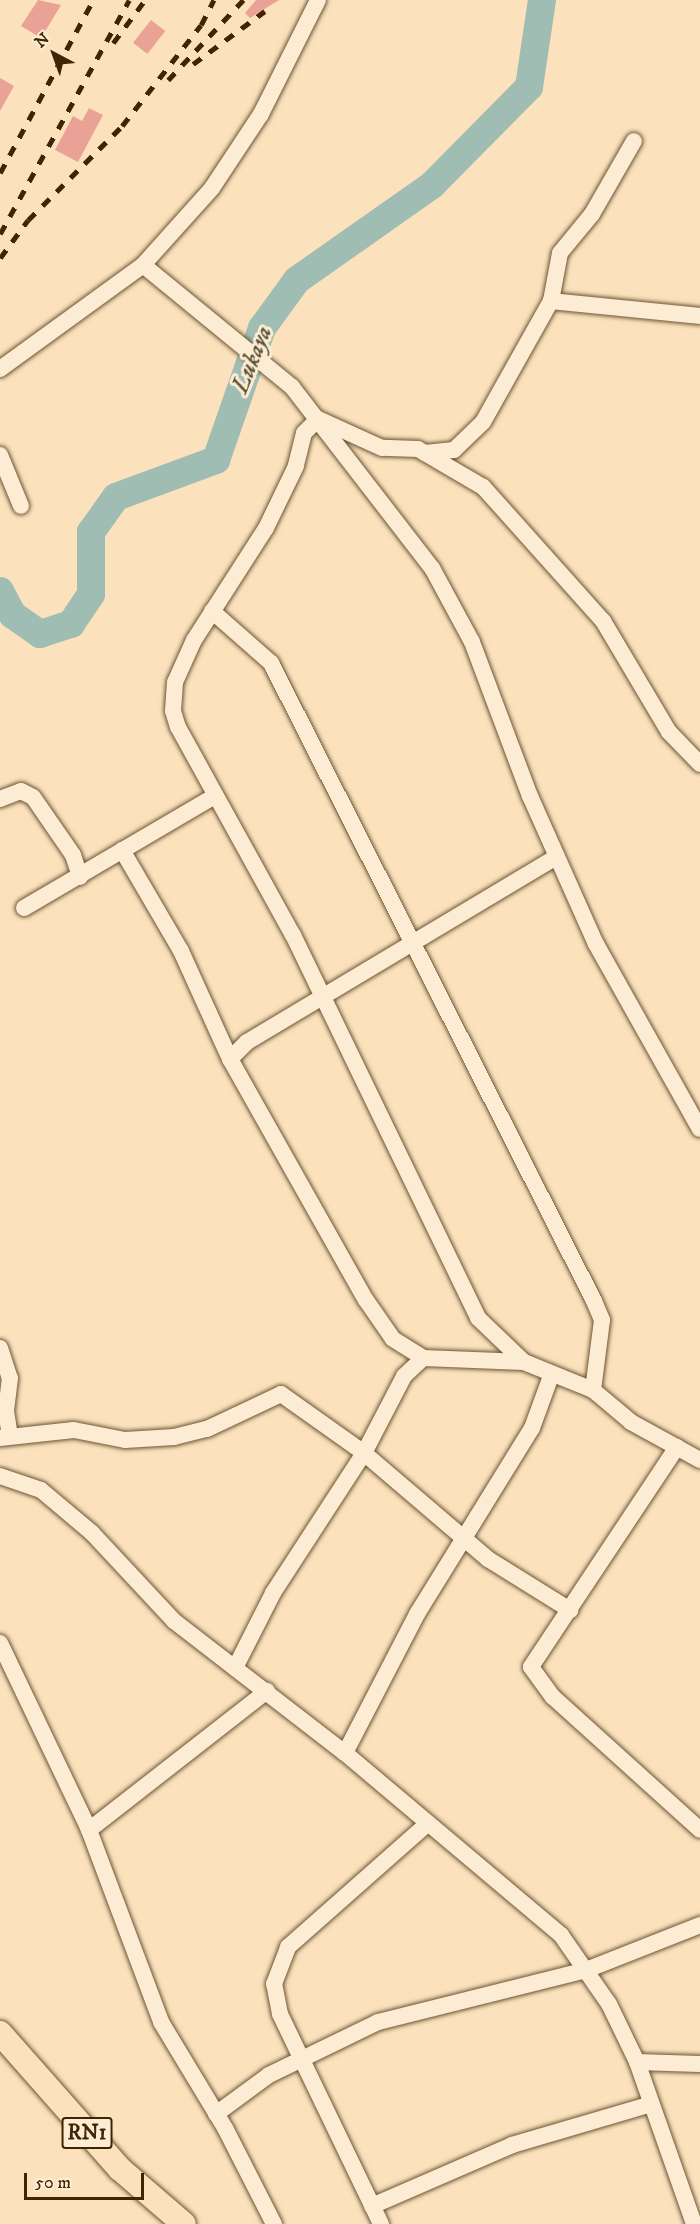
<!DOCTYPE html>
<style>
body{margin:0}
#map{position:relative;width:700px;height:2224px;overflow:hidden;background:#fbe2bd;font-family:"IM FELL DW Pica",serif}
div>[style]{position:absolute}
.river>*{height:28px;margin:-14px;padding:0 14px;transform-origin:14px;border-radius:14px;background:#9fbdb2}
.building>*{inset:0;background:#eaa296;transform-origin:0 0}
.roads{filter:drop-shadow(0 0 2px #6e5433) drop-shadow(0 0 2px #6e5433)}
.minor>*{height:16px;margin:-8px;padding:0 8px;transform-origin:8px;border-radius:8px;background:#fcecd4}
.highway>*{height:24px;margin:-12px;padding:0 12px;transform-origin:12px;border-radius:12px;background:#fbe2bd}
.rail>*{height:4.5px;margin-top:-2.25px;transform-origin:0;background:repeating-linear-gradient(90deg,#3f2505 0 10px,transparent 0 20px)}
span{translate:-50% -50%;white-space:nowrap;text-align:center;line-height:1.15;-webkit-text-stroke:6px #fcecd4;paint-order:stroke}
.shield-label span{padding:2px 4px;background:#fcecd4;border:2px solid;border-radius:4px;-webkit-text-stroke-width:0}
.shield-label{font-size:21px;color:#3f2505;font-weight:700}
.water-label{font-size:24px;color:#5c5339;font-style:italic}
.north{position:absolute;left:24px;top:24px;width:60px;height:60px;-webkit-text-stroke:4px #fcecd4;paint-order:stroke;rotate:319deg;font-size:16px;font-weight:700;line-height:24px;text-align:center;color:#3f2505}
.north::after{content:'';display:block;margin:auto;width:21px;height:27px;background:#3f2505;clip-path:polygon(50% 0,100% 100%,50% 72%,0 100%)}
.scale{position:absolute;left:24px;top:2173px;width:120px;height:27px;box-sizing:border-box;border:3px solid #3f2505;border-top:0;padding-left:8px;font-size:18px;line-height:21px;white-space:nowrap;color:#3f2505;-webkit-text-stroke:4px #fcecd4;paint-order:stroke}
</style>
<div id="map">
<div class="river">
<i style="left:0;top:591px;width:27px;rotate:62deg"></i>
<i style="left:13px;top:615px;width:33px;rotate:35deg"></i>
<i style="left:40px;top:634px;width:33px;rotate:-18deg"></i>
<i style="left:71px;top:624px;width:36px;rotate:-56deg"></i>
<i style="left:91px;top:594px;width:62px;rotate:-90deg"></i>
<i style="left:91px;top:532px;width:43px;rotate:-54.5deg"></i>
<i style="left:116px;top:497px;width:107px;rotate:-20.3deg"></i>
<i style="left:216px;top:460px;width:140px;rotate:-70.8deg"></i>
<i style="left:262px;top:328px;width:59px;rotate:-53.9deg"></i>
<i style="left:297px;top:280px;width:165px;rotate:-35.1deg"></i>
<i style="left:432px;top:185px;width:138px;rotate:-45.3deg"></i>
<i style="left:529px;top:87px;width:88px;rotate:-81.5deg"></i>
</div>
<div class="building">
<i style="clip-path:polygon(38px 0,61px 5px,41px 38px,21px 26px)"></i>
<i style="clip-path:polygon(256px 0,279px 0,250px 18px,245px 13px)"></i>
<i style="left:151px;top:20px;width:18px;height:29px;rotate:38deg"></i>
<i style="clip-path:polygon(0 78px,14px 86px,0 111px)"></i>
<i style="clip-path:polygon(89px 108px,103px 115px,78px 162px,55px 150px,73px 116px,82px 121px)"></i>
</div>
<div class="roads">
<div class="minor">
<i style="left:143px;top:265px;width:193px;rotate:39.3deg"></i>
<i style="left:292px;top:387px;width:229px;rotate:52.3deg"></i>
<i style="left:432px;top:568px;width:84px;rotate:61.6deg"></i>
<i style="left:472px;top:642px;width:165px;rotate:69.4deg"></i>
<i style="left:530px;top:796px;width:162px;rotate:66deg"></i>
<i style="left:596px;top:944px;width:212px;rotate:60.7deg"></i>
<i style="left:551px;top:301px;width:150px;rotate:5.7deg"></i>
<i style="left:0;top:369px;width:177px;rotate:-36deg"></i>
<i style="left:143px;top:265px;width:103px;rotate:-48.1deg"></i>
<i style="left:212px;top:188px;width:89px;rotate:-56.5deg"></i>
<i style="left:261px;top:114px;width:127px;rotate:-63.4deg"></i>
<i style="left:425px;top:453px;width:29px;rotate:-6deg"></i>
<i style="left:454px;top:450px;width:40px;rotate:-44deg"></i>
<i style="left:483px;top:422px;width:139px;rotate:-60.7deg"></i>
<i style="left:551px;top:301px;width:49px;rotate:-79.4deg"></i>
<i style="left:560px;top:253px;width:50px;rotate:-50.6deg"></i>
<i style="left:592px;top:214px;width:84px;rotate:-60.1deg"></i>
<i style="left:0;top:455px;width:55px;rotate:67.6deg"></i>
<i style="left:212px;top:611px;width:79px;rotate:41.4deg"></i>
<i style="left:271px;top:663px;width:715px;rotate:63.15deg"></i>
<i style="left:594px;top:1301px;width:21px;rotate:67deg"></i>
<i style="left:602px;top:1320px;width:71px;rotate:97.3deg"></i>
<i style="left:700px;top:764px;width:45px;rotate:-134.1deg"></i>
<i style="left:669px;top:732px;width:129px;rotate:-120.7deg"></i>
<i style="left:603px;top:621px;width:180px;rotate:-131.8deg"></i>
<i style="left:483px;top:487px;width:75px;rotate:-149.7deg"></i>
<i style="left:418px;top:449px;width:36px;rotate:-178deg"></i>
<i style="left:382px;top:448px;width:70px;rotate:-155.6deg"></i>
<i style="left:318px;top:419px;width:20px;rotate:135deg"></i>
<i style="left:304px;top:433px;width:34px;rotate:104deg"></i>
<i style="left:296px;top:466px;width:69px;rotate:115.8deg"></i>
<i style="left:266px;top:528px;width:133px;rotate:122.7deg"></i>
<i style="left:194px;top:640px;width:46px;rotate:114.3deg"></i>
<i style="left:175px;top:682px;width:29px;rotate:94deg"></i>
<i style="left:173px;top:711px;width:17px;rotate:73deg"></i>
<i style="left:178px;top:727px;width:238px;rotate:61.1deg"></i>
<i style="left:293px;top:935px;width:425px;rotate:64.2deg"></i>
<i style="left:478px;top:1318px;width:64px;rotate:43.7deg"></i>
<i style="left:524px;top:1362px;width:74px;rotate:22.1deg"></i>
<i style="left:593px;top:1390px;width:50px;rotate:40.1deg"></i>
<i style="left:631px;top:1422px;width:79px;rotate:28.8deg"></i>
<i style="left:0;top:799px;width:22px;rotate:-21deg"></i>
<i style="left:21px;top:791px;width:13px;rotate:27deg"></i>
<i style="left:33px;top:797px;width:70px;rotate:55.4deg"></i>
<i style="left:73px;top:855px;width:23px;rotate:72deg"></i>
<i style="left:122px;top:850px;width:117px;rotate:59.7deg"></i>
<i style="left:181px;top:951px;width:119px;rotate:65.6deg"></i>
<i style="left:230px;top:1059px;width:277px;rotate:60.6deg"></i>
<i style="left:366px;top:1300px;width:47px;rotate:55.3deg"></i>
<i style="left:393px;top:1339px;width:36px;rotate:32deg"></i>
<i style="left:24px;top:908px;width:221px;rotate:-30.4deg"></i>
<i style="left:230px;top:1059px;width:24px;rotate:-45deg"></i>
<i style="left:247px;top:1042px;width:359px;rotate:-30.9deg"></i>
<i style="left:0;top:1348px;width:32px;rotate:72deg"></i>
<i style="left:10px;top:1378px;width:33px;rotate:97deg"></i>
<i style="left:6px;top:1411px;width:25px;rotate:81deg"></i>
<i style="left:0;top:1438px;width:74px;rotate:-6.2deg"></i>
<i style="left:74px;top:1430px;width:52px;rotate:11.1deg"></i>
<i style="left:125px;top:1440px;width:49px;rotate:-3.5deg"></i>
<i style="left:174px;top:1437px;width:34px;rotate:-14deg"></i>
<i style="left:207px;top:1429px;width:82px;rotate:-25.3deg"></i>
<i style="left:281px;top:1394px;width:102px;rotate:35.4deg"></i>
<i style="left:364px;top:1453px;width:163px;rotate:40.5deg"></i>
<i style="left:488px;top:1559px;width:97px;rotate:31.9deg"></i>
<i style="left:677px;top:1447px;width:264px;rotate:123.6deg"></i>
<i style="left:531px;top:1667px;width:37px;rotate:54deg"></i>
<i style="left:553px;top:1697px;width:198px;rotate:42.1deg"></i>
<i style="left:0;top:1476px;width:43px;rotate:18.9deg"></i>
<i style="left:41px;top:1490px;width:67px;rotate:40.1deg"></i>
<i style="left:92px;top:1533px;width:120px;rotate:47deg"></i>
<i style="left:174px;top:1621px;width:216px;rotate:37.7deg"></i>
<i style="left:345px;top:1753px;width:282px;rotate:40.1deg"></i>
<i style="left:561px;top:1935px;width:84px;rotate:55.2deg"></i>
<i style="left:609px;top:2004px;width:64px;rotate:64.2deg"></i>
<i style="left:637px;top:2062px;width:172px;rotate:70.6deg"></i>
<i style="left:0;top:1643px;width:207px;rotate:64.5deg"></i>
<i style="left:89px;top:1830px;width:205px;rotate:69.4deg"></i>
<i style="left:161px;top:2022px;width:124px;rotate:58.9deg"></i>
<i style="left:225px;top:2128px;width:108px;rotate:63deg"></i>
<i style="left:235px;top:1668px;width:84px;rotate:-63.1deg"></i>
<i style="left:273px;top:1593px;width:167px;rotate:-57deg"></i>
<i style="left:364px;top:1453px;width:87px;rotate:-62.5deg"></i>
<i style="left:404px;top:1376px;width:26px;rotate:-43deg"></i>
<i style="left:423px;top:1358px;width:101px;rotate:2.3deg"></i>
<i style="left:345px;top:1753px;width:157px;rotate:-62.6deg"></i>
<i style="left:417px;top:1614px;width:219px;rotate:-58.3deg"></i>
<i style="left:532px;top:1428px;width:55px;rotate:-69.9deg"></i>
<i style="left:89px;top:1830px;width:226px;rotate:-38deg"></i>
<i style="left:637px;top:2062px;width:63px;rotate:1.8deg"></i>
<i style="left:216px;top:2114px;width:66px;rotate:-36.3deg"></i>
<i style="left:269px;top:2075px;width:121px;rotate:-25.9deg"></i>
<i style="left:378px;top:2022px;width:214px;rotate:-14deg"></i>
<i style="left:586px;top:1970px;width:123px;rotate:-21.5deg"></i>
<i style="left:372px;top:2206px;width:153px;rotate:-23.5deg"></i>
<i style="left:512px;top:2145px;width:145px;rotate:-16.4deg"></i>
<i style="left:381px;top:2224px;width:233px;rotate:-115.7deg"></i>
<i style="left:280px;top:2014px;width:31px;rotate:-101deg"></i>
<i style="left:274px;top:1984px;width:40px;rotate:-69deg"></i>
<i style="left:288px;top:1947px;width:186px;rotate:-41.5deg"></i>
</div>
<div class="highway">
<i style="left:0;top:2033px;width:181px;rotate:48.6deg"></i>
<i style="left:120px;top:2169px;width:84px;rotate:40.7deg"></i>
</div>
</div>
<div class="rail">
<i style="left:113px;top:43px;width:54px;rotate:-53.3deg"></i>
<i style="left:193px;top:64px;width:89px;rotate:-36.4deg"></i>
<i style="left:168px;top:80px;width:110px;rotate:-46.8deg"></i>
<i style="left:0;top:173px;width:196px;rotate:-61.7deg"></i>
<i style="left:0;top:234px;width:267px;rotate:-61.1deg"></i>
<i style="left:0;top:258px;width:47px;rotate:-53.6deg"></i>
<i style="left:28px;top:220px;width:133px;rotate:-45deg"></i>
<i style="left:122px;top:126px;width:128px;rotate:-52deg"></i>
<i style="left:201px;top:25px;width:28px;rotate:-63deg"></i>
</div>
<div class="shield-label">
<span style="left:87px;top:2133px">RN1</span>
</div>
<div class="water-label">
<span style="left:253px;top:360px;rotate:-68deg">Lukaya</span>
</div>
<div class="north">N</div>
<div class="scale">50 m</div>
</div>
